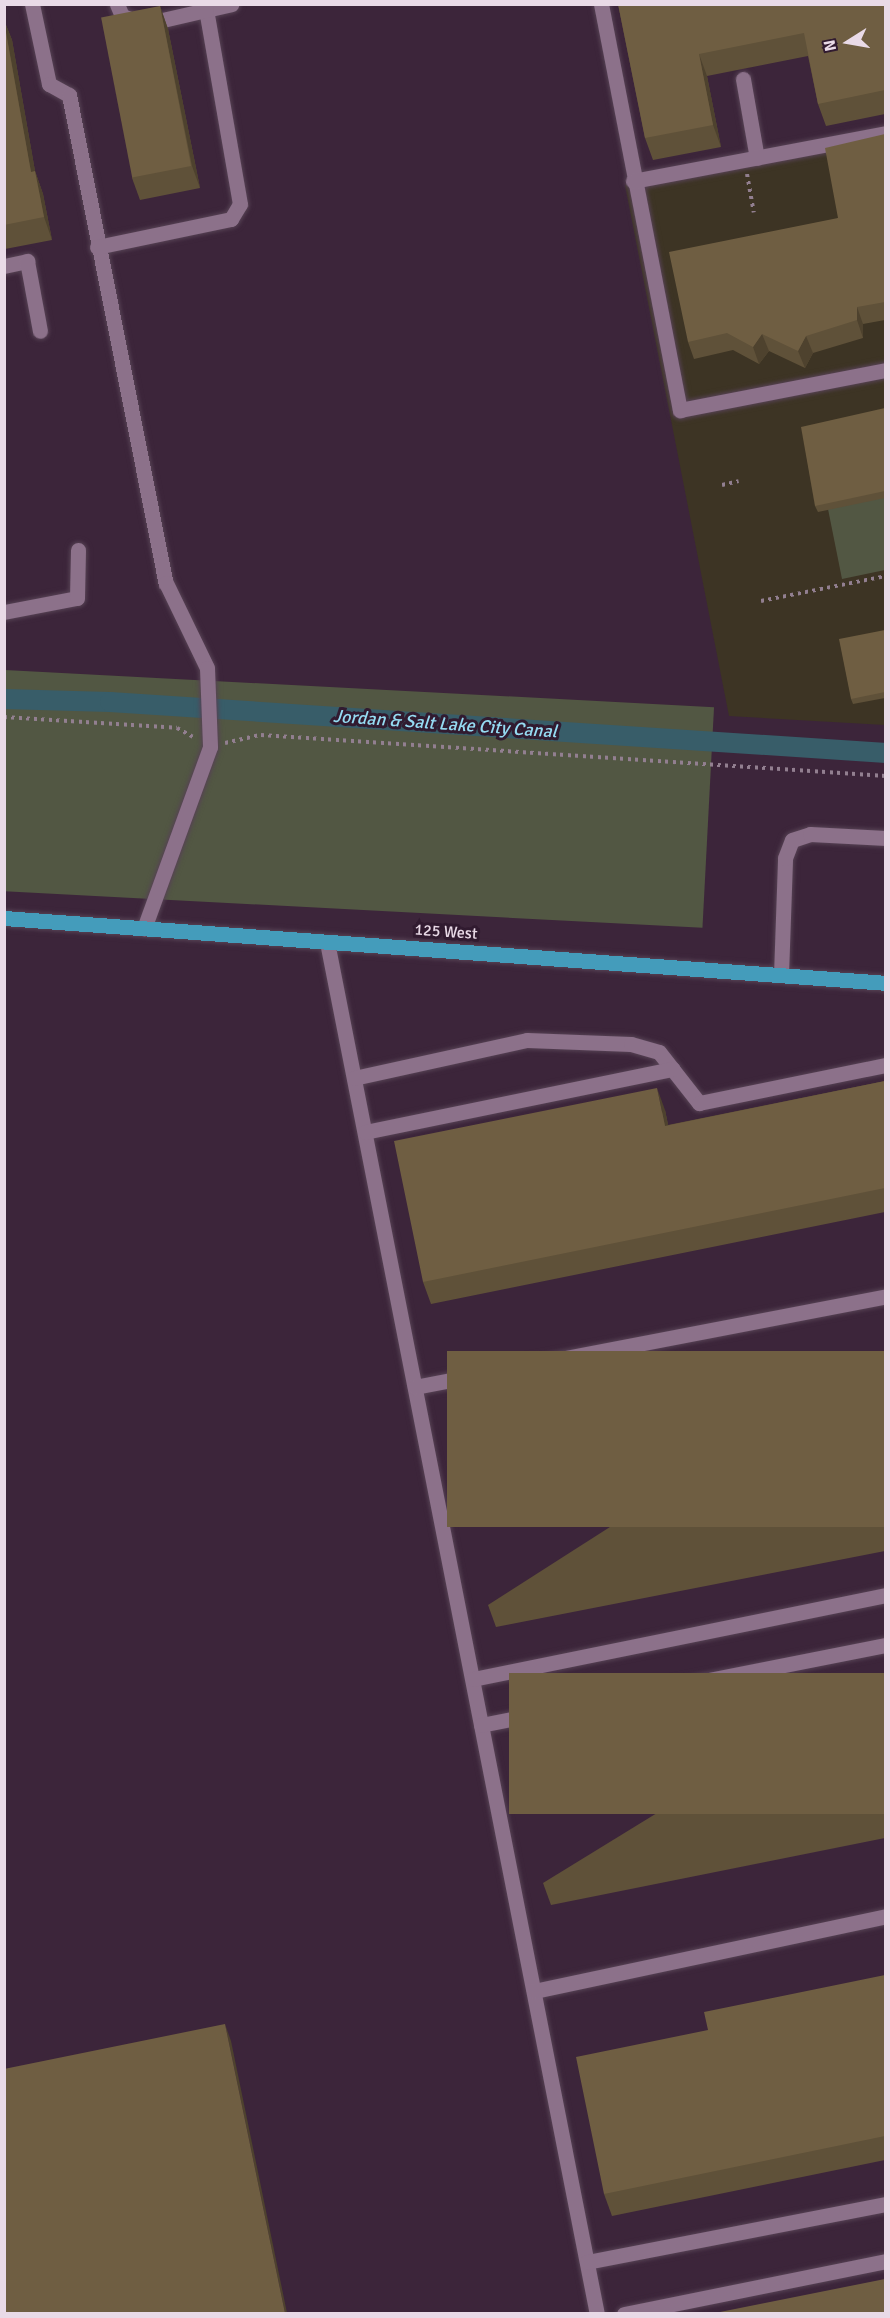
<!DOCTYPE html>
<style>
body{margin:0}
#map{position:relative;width:890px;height:2318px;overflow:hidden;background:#3c253a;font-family:Signika,sans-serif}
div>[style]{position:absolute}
.education>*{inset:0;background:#3d3424}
.green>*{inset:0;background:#525743;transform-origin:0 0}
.canal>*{height:20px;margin:-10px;padding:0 10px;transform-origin:10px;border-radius:10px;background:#385d69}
.path>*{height:4px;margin-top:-2px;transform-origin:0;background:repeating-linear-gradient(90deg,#927f90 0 3px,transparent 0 7.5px)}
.roads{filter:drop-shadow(0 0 2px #564254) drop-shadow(0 0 2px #564254)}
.minor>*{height:15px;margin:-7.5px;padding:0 7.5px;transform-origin:7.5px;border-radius:7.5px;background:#8c718a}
.major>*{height:15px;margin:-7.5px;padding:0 7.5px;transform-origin:7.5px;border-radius:7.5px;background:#449cbb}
.wall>*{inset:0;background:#5f5139}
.shaded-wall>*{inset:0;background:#4e422e}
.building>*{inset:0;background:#6f5e42;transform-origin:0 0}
span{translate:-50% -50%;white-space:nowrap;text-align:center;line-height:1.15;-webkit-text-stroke:6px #311b30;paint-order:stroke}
.street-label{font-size:16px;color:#e9dae7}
.water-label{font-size:18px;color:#95dbf2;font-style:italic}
.frame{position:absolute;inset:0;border:6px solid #e9dae7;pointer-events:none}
.north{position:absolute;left:818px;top:12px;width:60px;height:60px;-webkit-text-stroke:4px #311b30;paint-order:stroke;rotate:259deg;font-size:16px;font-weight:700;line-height:24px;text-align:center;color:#e9dae7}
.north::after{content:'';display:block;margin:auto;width:21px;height:27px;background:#e9dae7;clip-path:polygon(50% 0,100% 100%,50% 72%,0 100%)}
</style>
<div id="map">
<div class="education">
<i style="clip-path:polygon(885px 134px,885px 725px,729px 716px,625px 185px)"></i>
</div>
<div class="green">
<i style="clip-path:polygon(885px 497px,885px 570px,842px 579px,828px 509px)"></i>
<i style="left:5px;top:670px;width:710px;height:221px;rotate:3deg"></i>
</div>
<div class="canal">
<i style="left:4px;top:699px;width:106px;rotate:1.6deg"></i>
<i style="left:110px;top:702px;width:778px;rotate:3.76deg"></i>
</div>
<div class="path">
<i style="left:747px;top:174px;width:39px;rotate:80deg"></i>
<i style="left:722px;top:485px;width:17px;rotate:-13deg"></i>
<i style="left:761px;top:601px;width:127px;rotate:-11.3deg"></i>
<i style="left:4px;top:717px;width:173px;rotate:3.6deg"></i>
<i style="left:177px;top:728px;width:18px;rotate:29deg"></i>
<i style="left:225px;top:743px;width:37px;rotate:-13deg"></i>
<i style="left:261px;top:735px;width:626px;rotate:3.75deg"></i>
</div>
<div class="roads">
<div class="minor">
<i style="left:32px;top:4px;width:82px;rotate:78deg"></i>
<i style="left:49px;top:84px;width:23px;rotate:29deg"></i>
<i style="left:69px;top:95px;width:498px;rotate:78.8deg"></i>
<i style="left:166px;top:583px;width:94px;rotate:64.2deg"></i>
<i style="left:207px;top:668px;width:79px;rotate:87.8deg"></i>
<i style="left:210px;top:747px;width:193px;rotate:110deg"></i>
<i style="left:205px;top:4px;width:6px;rotate:81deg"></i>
<i style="left:206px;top:10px;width:26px;rotate:-13deg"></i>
<i style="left:601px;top:4px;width:414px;rotate:79deg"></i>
<i style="left:680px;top:410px;width:210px;rotate:-11deg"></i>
<i style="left:743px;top:79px;width:80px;rotate:80deg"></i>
<i style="left:633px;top:181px;width:258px;rotate:-10.7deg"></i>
<i style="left:97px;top:247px;width:137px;rotate:-11.8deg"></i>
<i style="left:231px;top:219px;width:17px;rotate:-59deg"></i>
<i style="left:240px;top:204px;width:197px;rotate:-99.9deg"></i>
<i style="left:206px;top:10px;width:63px;rotate:167.1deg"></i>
<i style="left:145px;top:24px;width:24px;rotate:-161deg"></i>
<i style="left:122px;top:16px;width:13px;rotate:-113deg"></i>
<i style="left:4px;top:266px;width:24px;rotate:-12deg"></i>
<i style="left:27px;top:261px;width:71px;rotate:79.5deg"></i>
<i style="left:4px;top:612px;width:74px;rotate:-10.9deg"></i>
<i style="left:77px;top:598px;width:48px;rotate:-88.8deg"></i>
<i style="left:327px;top:942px;width:1398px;rotate:78.87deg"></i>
<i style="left:781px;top:975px;width:117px;rotate:-88deg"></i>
<i style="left:785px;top:858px;width:19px;rotate:-69deg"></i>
<i style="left:792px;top:840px;width:19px;rotate:-18deg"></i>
<i style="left:810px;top:834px;width:76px;rotate:3deg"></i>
<i style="left:354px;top:1078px;width:177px;rotate:-12.4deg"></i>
<i style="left:527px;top:1040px;width:104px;rotate:2.2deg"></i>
<i style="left:631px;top:1044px;width:29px;rotate:16deg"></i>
<i style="left:659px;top:1052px;width:65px;rotate:51.9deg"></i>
<i style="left:699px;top:1103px;width:191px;rotate:-11.5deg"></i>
<i style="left:365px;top:1132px;width:314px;rotate:-11.6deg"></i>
<i style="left:415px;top:1387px;width:480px;rotate:-10.9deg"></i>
<i style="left:473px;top:1679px;width:421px;rotate:-11.5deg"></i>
<i style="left:481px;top:1725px;width:413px;rotate:-11.2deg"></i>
<i style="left:534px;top:1991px;width:360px;rotate:-12deg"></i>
<i style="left:587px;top:2262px;width:305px;rotate:-11deg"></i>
<i style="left:624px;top:2314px;width:267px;rotate:-11.4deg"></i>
</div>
<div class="major">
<i style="left:4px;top:918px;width:884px;rotate:4.21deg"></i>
</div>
</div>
<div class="wall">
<i style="clip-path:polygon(618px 4px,885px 4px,885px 114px,826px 126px,818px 104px,808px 56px,707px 76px,721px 147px,653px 160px,645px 138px)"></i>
<i style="clip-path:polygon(160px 6px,168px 29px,200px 188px,140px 200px,132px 178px)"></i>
<i style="clip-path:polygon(4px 20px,12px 40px,35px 171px,43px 194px,52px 240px,5px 249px)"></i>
<i style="clip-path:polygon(885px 134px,885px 320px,863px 324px,863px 338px,813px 353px,805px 368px,769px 351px,759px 364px,733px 350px,694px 359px,688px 342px,838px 218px)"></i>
<i style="clip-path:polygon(885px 408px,885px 498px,818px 512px,815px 506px)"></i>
<i style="clip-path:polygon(885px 630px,885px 698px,853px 704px,851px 699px)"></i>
<i style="clip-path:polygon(885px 1081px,885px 1212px,431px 1304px,423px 1282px,665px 1110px,668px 1125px)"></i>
<i style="clip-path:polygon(885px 1351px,885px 1551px,496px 1627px,488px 1605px)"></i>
<i style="clip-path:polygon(885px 1673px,885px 1838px,551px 1905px,543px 1883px)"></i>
<i style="clip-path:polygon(885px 1975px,885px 2160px,612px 2216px,604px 2194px)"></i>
</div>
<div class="shaded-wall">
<i style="clip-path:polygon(160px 6px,168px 29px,200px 188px,192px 166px)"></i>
<i style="clip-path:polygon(4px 20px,12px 40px,39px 194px,31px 172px)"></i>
<i style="clip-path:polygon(699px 54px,707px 76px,721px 147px,713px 125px)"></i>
<i style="clip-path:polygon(35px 171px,43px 194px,52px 240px,44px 217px)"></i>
<i style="clip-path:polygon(857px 307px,863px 324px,863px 338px,857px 320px)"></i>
<i style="clip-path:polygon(762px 334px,769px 351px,759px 364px,753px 347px)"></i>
<i style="clip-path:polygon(806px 336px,813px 353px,805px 368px,798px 351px)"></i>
<i style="clip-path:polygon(657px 1088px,665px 1110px,673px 1148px,665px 1126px)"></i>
<i style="clip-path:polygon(225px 2024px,231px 2041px,287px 2313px,285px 2313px)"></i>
</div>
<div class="building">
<i style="clip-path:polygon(618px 4px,885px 4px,885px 90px,818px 104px,804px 33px,699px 54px,713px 125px,645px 138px)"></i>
<i style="left:160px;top:6px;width:163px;height:60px;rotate:79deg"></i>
<i style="clip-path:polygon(4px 22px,31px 172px,35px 171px,44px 217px,4px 225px)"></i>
<i style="clip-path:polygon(885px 134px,885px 302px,857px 307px,857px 320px,806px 336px,798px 351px,762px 334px,753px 347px,727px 333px,688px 342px,669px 252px,838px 218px,825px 148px)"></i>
<i style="clip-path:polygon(885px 408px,885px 491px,815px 506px,801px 427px)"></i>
<i style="clip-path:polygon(885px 630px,885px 692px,851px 699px,839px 639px)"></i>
<i style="clip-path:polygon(885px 1081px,885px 1188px,423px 1282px,394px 1141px,657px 1088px,665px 1126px)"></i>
<i style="left:885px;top:1351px;width:176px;height:438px;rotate:90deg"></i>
<i style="left:885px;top:1673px;width:141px;height:376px;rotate:90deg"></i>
<i style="clip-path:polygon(885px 1975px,885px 2136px,604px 2194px,576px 2057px,708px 2030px,704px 2012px)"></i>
<i style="clip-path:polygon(225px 2024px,285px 2313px,4px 2313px,4px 2069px)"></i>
<i style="clip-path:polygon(885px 2279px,885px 2313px,715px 2313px)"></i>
</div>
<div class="street-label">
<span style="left:446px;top:932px;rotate:4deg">125 West</span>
</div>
<div class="water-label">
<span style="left:445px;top:724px;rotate:4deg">Jordan &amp; Salt Lake City Canal</span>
</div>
<div class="frame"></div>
<div class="north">N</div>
</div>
